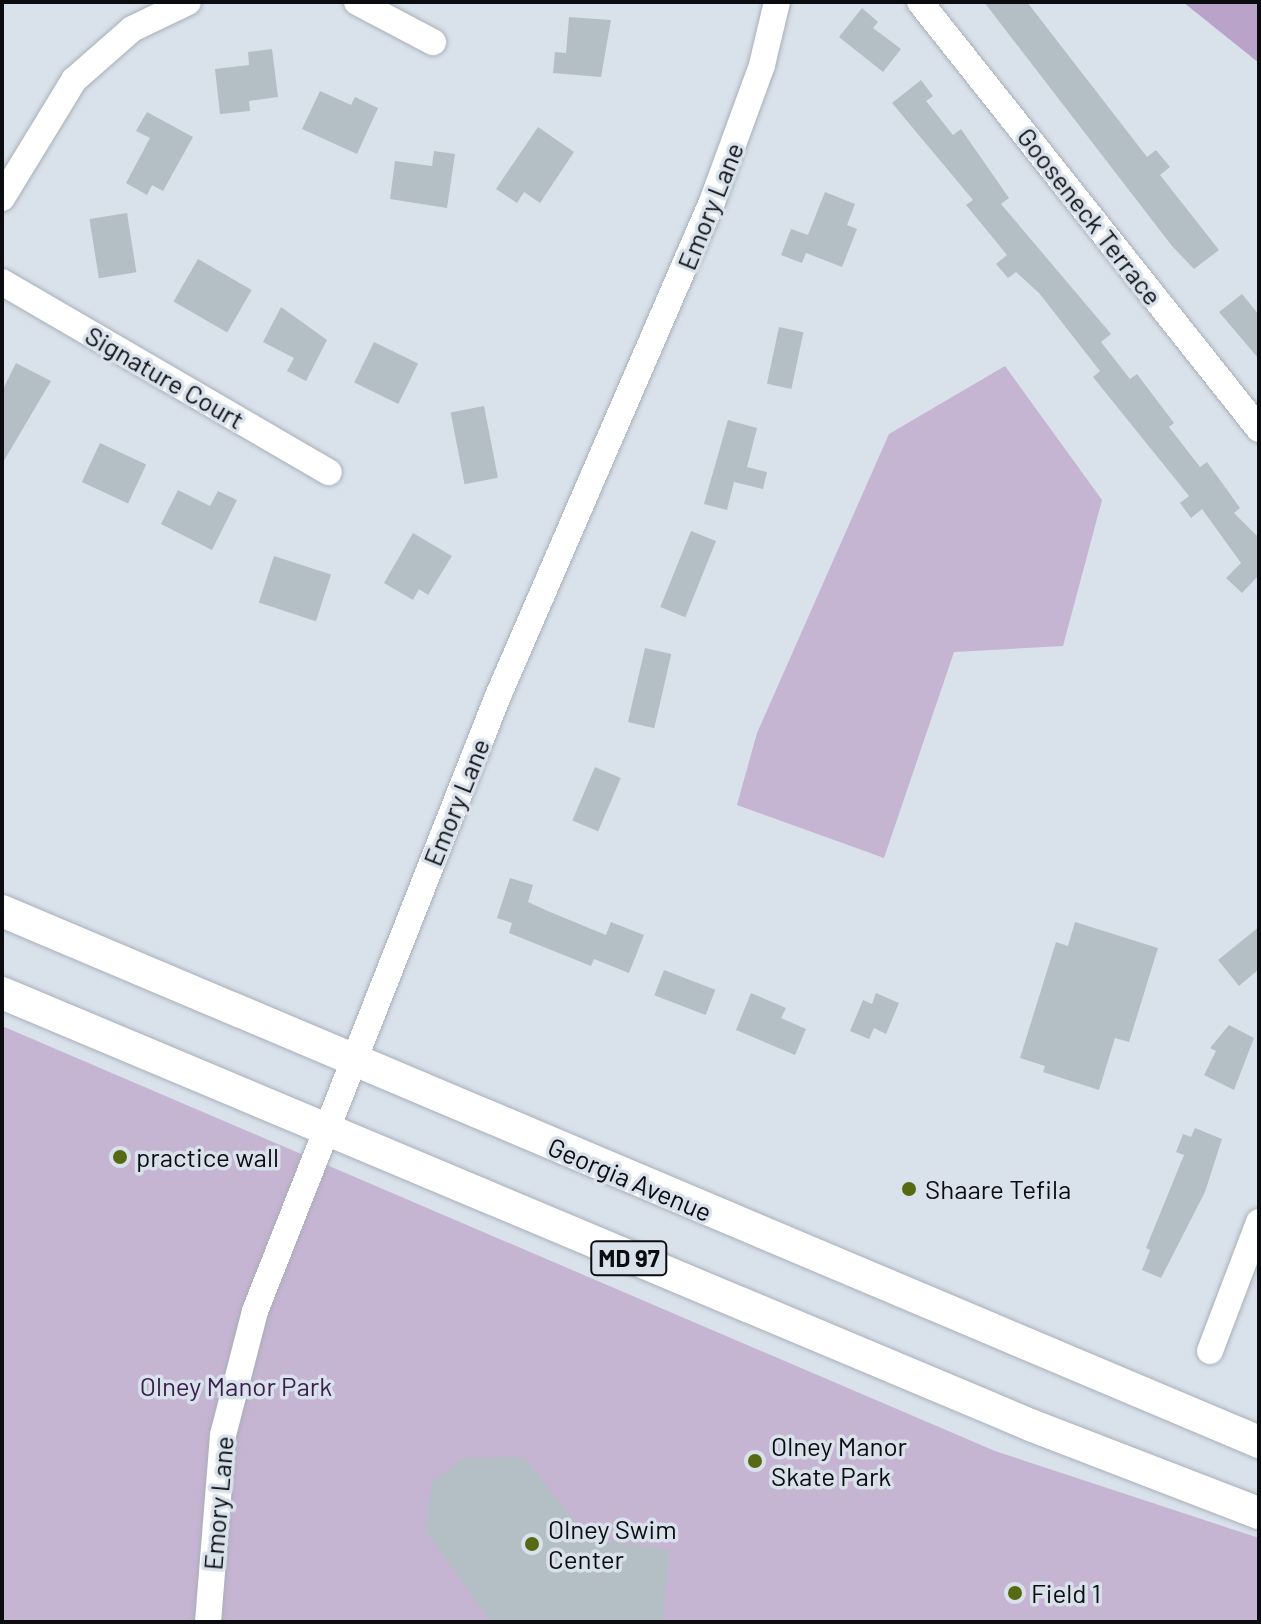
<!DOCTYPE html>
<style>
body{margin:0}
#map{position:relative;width:1261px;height:1624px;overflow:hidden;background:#d9e1eb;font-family:Barlow,sans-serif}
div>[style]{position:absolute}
.green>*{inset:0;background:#c6b4d3}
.forest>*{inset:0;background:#b9a3c8}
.building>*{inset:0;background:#b3bfc5;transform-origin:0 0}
.roads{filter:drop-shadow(0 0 2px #a8afb9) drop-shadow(0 0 2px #a8afb9)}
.minor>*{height:26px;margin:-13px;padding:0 13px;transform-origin:13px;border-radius:13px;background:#fff}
.major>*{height:32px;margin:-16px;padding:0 16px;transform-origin:16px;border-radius:16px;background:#fff}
.dots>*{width:22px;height:22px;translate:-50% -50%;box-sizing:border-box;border:4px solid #d9e1eb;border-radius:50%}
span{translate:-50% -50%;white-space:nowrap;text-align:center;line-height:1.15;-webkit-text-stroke:7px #d9e1eb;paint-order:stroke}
.shield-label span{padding:2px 6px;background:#d9e1eb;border:2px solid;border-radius:6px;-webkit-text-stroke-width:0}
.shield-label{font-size:24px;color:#0a0c10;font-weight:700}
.street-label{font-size:26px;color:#0a0c10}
.poi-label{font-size:26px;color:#0a0c10}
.left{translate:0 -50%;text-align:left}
.park-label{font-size:26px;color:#3b1e4d}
.frame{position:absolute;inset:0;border:4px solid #0a0c10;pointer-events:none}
</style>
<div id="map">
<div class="green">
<i style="clip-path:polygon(1005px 366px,1102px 500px,1063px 646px,954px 652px,884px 858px,737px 805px,757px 733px,889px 434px)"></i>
<i style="clip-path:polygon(2px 1026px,995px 1451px,1259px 1538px,1259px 1622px,2px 1622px)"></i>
</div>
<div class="forest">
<i style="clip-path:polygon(1183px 2px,1259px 2px,1259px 63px)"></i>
</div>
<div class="building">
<i style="clip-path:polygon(984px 2px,1027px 2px,1147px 157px,1156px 150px,1170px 167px,1160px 175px,1219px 250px,1194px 269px,1172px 246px)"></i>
<i style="clip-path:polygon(862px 8px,878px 22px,873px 28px,901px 49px,883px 72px,839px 37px)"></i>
<i style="clip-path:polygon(569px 17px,611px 20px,601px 77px,553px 73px,555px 52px,566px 53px)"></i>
<i style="clip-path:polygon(272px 49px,278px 97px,249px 101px,250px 111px,220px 114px,215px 69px,249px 65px,248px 52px)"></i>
<i style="clip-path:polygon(921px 80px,933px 96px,926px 101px,953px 135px,961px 129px,1009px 198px,1001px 204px,1111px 334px,1101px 342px,1130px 379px,1137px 374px,1174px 423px,1169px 427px,1200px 467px,1207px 462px,1240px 508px,1234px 513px,1259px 538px,1259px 575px,1242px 593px,1226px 578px,1241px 563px,1202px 509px,1191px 518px,1180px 503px,1189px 496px,1093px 377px,1100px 371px,1039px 293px,1016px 272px,1008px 278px,996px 264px,1007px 255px,966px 205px,973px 200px,892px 103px)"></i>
<i style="clip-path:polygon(320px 91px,351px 105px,355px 97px,378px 108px,357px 154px,302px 129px)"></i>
<i style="clip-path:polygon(147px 112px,193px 137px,163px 191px,152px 185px,147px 195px,126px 183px,150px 138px,136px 131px)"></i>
<i style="clip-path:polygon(538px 127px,574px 152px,540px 203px,524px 192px,517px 203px,496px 189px)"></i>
<i style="clip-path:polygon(434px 151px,455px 154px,447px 208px,390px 199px,395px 161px,432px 166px)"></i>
<i style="clip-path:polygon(825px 192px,855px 204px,847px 225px,857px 229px,842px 267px,806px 253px,802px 263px,781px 255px,791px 229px,808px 235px)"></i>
<i style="left:127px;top:213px;width:60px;height:38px;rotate:81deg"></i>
<i style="left:198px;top:259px;width:62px;height:49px;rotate:30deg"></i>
<i style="clip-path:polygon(1242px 294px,1259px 315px,1259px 359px,1219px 312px)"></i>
<i style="clip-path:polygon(281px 307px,327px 340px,306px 381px,287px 371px,294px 358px,263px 342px)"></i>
<i style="left:779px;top:327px;width:25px;height:58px;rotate:12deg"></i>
<i style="left:374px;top:342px;width:49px;height:45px;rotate:26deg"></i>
<i style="clip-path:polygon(16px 363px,51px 381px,2px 464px,2px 391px)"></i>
<i style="left:484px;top:406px;width:73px;height:34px;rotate:79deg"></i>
<i style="clip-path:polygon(728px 420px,757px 428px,747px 467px,767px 472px,763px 489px,734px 482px,727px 510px,704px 504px)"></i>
<i style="left:100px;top:443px;width:51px;height:43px;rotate:25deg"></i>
<i style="clip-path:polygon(178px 490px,210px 506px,218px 491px,237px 500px,212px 550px,161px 524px)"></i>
<i style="left:691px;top:531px;width:27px;height:82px;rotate:22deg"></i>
<i style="clip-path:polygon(413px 533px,452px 556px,428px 595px,419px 589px,413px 600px,384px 583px)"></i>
<i style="left:274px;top:556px;width:60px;height:49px;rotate:18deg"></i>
<i style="left:645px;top:648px;width:27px;height:76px;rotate:13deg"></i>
<i style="left:595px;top:767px;width:28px;height:58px;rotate:23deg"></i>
<i style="clip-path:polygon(510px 878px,533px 885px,528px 902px,550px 912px,606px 935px,611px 922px,644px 935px,629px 973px,594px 959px,591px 966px,509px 933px,512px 923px,497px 918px)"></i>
<i style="clip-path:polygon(1075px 922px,1158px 948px,1129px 1042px,1115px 1038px,1099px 1090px,1043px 1072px,1045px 1066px,1020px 1058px,1056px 942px,1068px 946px)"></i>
<i style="clip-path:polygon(1259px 927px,1259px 969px,1239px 986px,1218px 960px)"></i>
<i style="left:664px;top:970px;width:55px;height:27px;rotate:21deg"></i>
<i style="clip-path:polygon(751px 993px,786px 1008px,781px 1018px,806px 1029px,795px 1055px,736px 1030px)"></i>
<i style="clip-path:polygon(876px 993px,899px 1003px,886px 1034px,874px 1028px,869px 1039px,850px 1031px,863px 1000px,872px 1004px)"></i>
<i style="clip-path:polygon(1229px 1025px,1254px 1038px,1234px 1090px,1204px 1075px,1216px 1051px,1210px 1048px)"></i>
<i style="clip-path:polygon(1195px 1128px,1222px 1139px,1205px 1192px,1161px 1278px,1142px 1270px,1150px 1250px,1146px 1248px,1184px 1155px,1176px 1152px,1183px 1134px,1191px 1137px)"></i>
<i style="clip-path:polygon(524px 1457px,588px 1538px,670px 1550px,662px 1622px,491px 1622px,425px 1530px,432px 1482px,463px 1458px)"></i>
</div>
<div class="roads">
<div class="minor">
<i style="left:357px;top:2px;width:86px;rotate:27.8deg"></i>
<i style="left:920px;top:2px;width:545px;rotate:51.55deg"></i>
<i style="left:2px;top:198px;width:138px;rotate:-58.6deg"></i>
<i style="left:74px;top:80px;width:77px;rotate:-41.3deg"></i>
<i style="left:132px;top:29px;width:62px;rotate:-25.7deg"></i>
<i style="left:2px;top:282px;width:378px;rotate:30.2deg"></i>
<i style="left:1210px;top:1351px;width:138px;rotate:-69.2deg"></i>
<i style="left:208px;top:1622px;width:188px;rotate:-85.4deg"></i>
<i style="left:223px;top:1435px;width:128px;rotate:-75.5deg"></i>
<i style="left:255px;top:1311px;width:661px;rotate:-68.44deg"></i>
<i style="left:498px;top:696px;width:538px;rotate:-66.58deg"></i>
<i style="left:712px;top:202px;width:146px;rotate:-69.9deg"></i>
<i style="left:762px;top:65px;width:65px;rotate:-76.6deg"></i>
</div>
<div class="major">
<i style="left:2px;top:911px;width:1365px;rotate:22.9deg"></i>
<i style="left:2px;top:993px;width:1118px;rotate:22.78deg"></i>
<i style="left:1033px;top:1426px;width:242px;rotate:21.1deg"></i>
</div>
</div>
<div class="dots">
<i style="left:120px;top:1157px;background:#586913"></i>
<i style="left:909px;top:1189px;background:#586913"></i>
<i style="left:755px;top:1461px;background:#586913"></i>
<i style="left:532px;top:1544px;background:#586913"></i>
<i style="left:1015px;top:1593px;background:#586913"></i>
</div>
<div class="shield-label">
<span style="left:629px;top:1258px">MD 97</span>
</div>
<div class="street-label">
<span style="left:710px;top:206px;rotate:-68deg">Emory Lane</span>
<span style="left:1090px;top:216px;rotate:52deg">Gooseneck Terrace</span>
<span style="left:165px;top:377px;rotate:30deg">Signature Court</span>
<span style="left:456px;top:802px;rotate:-68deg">Emory Lane</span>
<span style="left:630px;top:1179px;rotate:23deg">Georgia Avenue</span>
<span style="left:218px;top:1503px;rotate:-85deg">Emory Lane</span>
</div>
<div class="poi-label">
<span class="left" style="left:136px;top:1157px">practice wall</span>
<span class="left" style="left:925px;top:1189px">Shaare Tefila</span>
<span class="left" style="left:771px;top:1461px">Olney Manor<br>Skate Park</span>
<span class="left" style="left:548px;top:1544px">Olney Swim<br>Center</span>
<span class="left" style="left:1031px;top:1593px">Field 1</span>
</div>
<div class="park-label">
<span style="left:236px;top:1386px">Olney Manor Park</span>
</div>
<div class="frame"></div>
</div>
